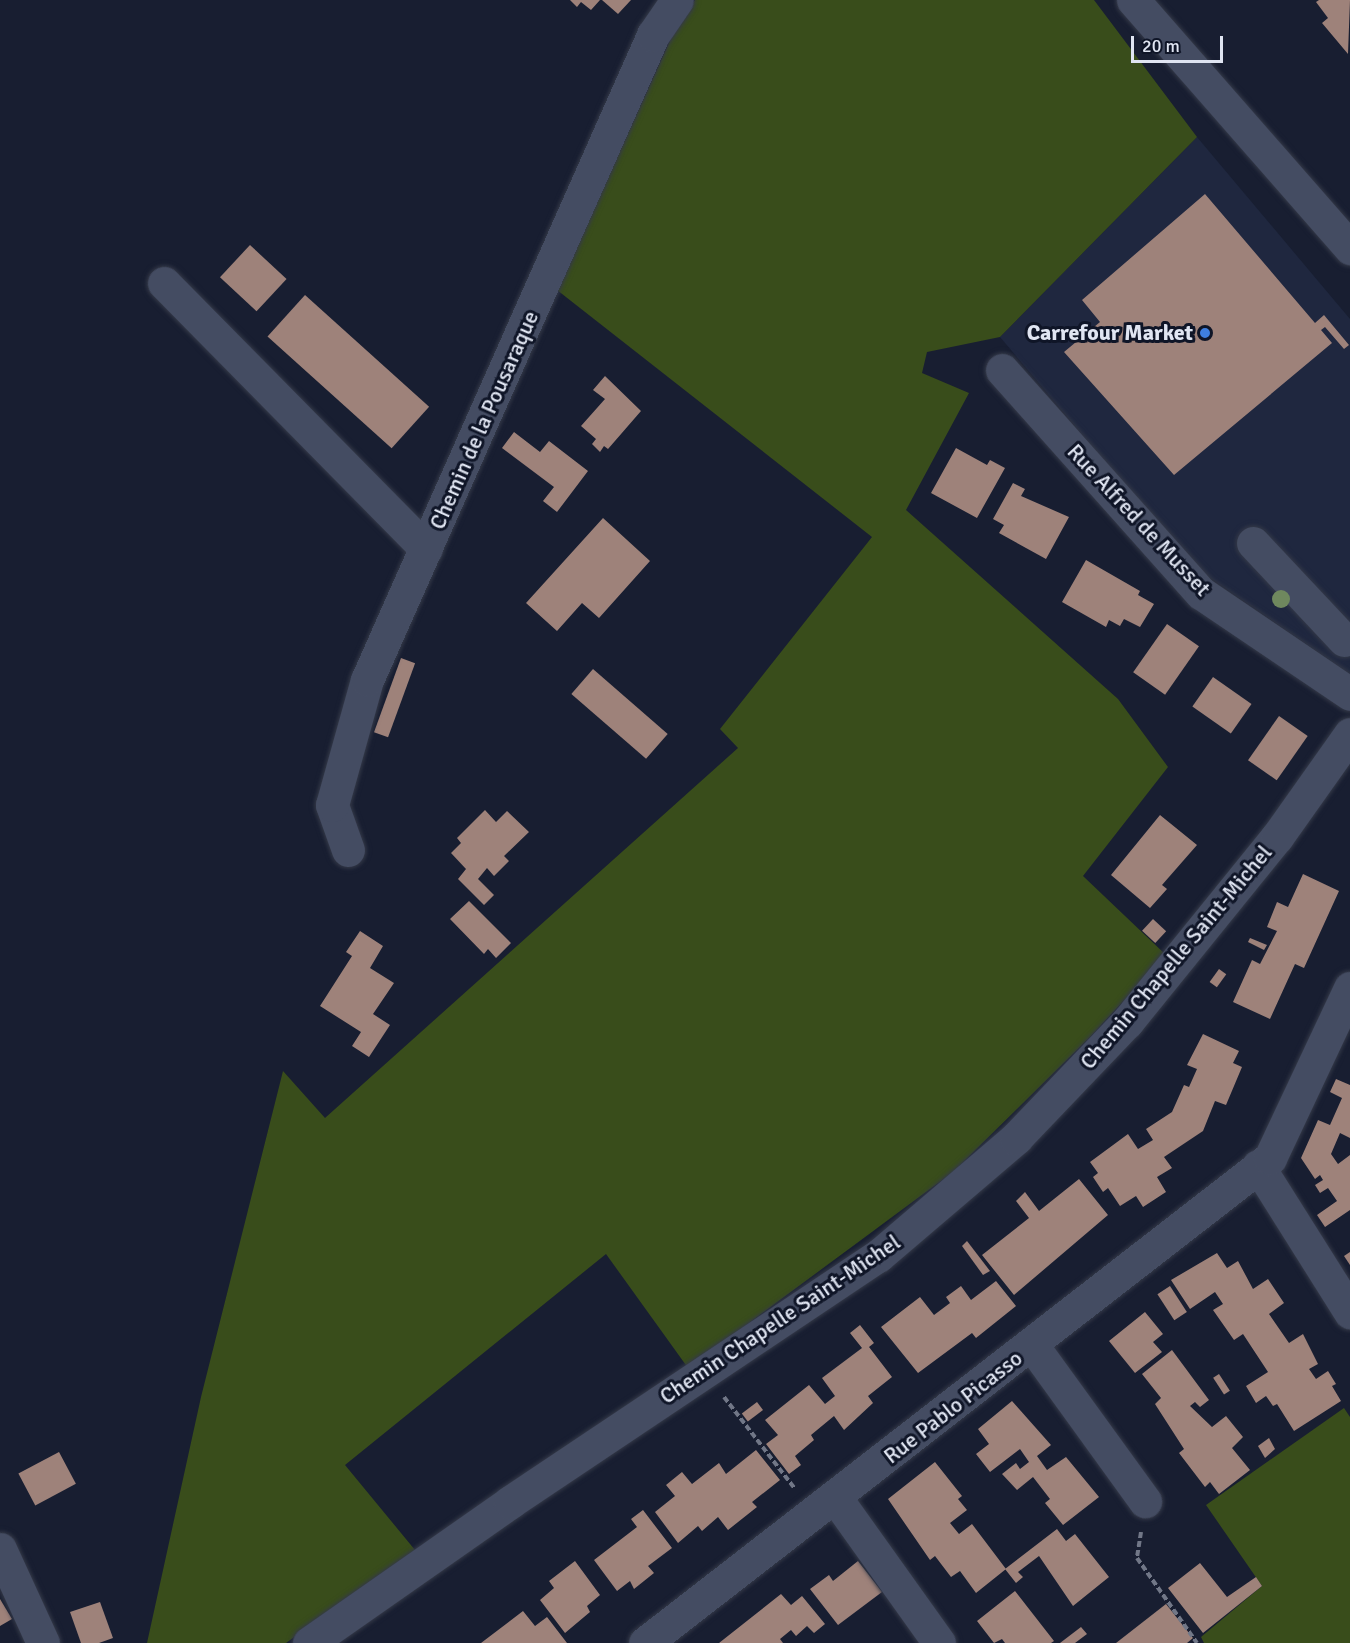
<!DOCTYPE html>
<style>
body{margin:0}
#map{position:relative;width:1350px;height:1643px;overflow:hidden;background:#181e31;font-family:Signika,sans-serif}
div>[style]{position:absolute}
.built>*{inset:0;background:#1f273f}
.green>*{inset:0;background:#394d1b}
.building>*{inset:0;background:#9e827a;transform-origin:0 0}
.path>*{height:4px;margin-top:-2px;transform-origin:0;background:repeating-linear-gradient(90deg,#717787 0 6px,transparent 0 9px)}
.roads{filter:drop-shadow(0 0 2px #343948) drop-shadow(0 0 2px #343948)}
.minor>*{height:33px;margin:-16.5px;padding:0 16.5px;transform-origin:16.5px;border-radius:16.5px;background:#444c62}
.trees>*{width:18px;height:18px;margin:-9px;border-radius:50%;background:#6f885e}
.dots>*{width:16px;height:16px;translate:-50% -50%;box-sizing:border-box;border:3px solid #0f1527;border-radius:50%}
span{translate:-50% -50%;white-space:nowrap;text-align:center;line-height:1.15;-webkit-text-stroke:6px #0f1527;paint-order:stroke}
.poi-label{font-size:22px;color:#e0e5f2;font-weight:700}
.right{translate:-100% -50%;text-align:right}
.street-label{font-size:22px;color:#e0e5f2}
.scale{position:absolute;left:1131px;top:36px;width:92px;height:27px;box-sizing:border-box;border:3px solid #e0e5f2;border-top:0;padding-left:8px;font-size:18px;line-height:21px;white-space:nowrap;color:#e0e5f2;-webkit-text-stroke:4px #0f1527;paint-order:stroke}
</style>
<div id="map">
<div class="built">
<i style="clip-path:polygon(1197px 137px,1350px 319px,1350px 674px,1193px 566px,1000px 337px)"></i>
</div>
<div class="green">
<i style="clip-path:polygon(695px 0,1094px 0,1197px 137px,1000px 337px,927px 352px,922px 373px,969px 393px,906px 510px,1118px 699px,1168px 767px,1083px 876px,1166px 955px,1090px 1037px,953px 1172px,688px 1368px,606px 1254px,345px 1465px,415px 1550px,286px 1643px,147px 1643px,201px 1397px,283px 1071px,325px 1118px,738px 748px,720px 729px,872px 537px,557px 290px,675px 30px)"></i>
<i style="clip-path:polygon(1344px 1408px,1350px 1417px,1350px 1643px,1204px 1643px,1201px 1637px,1262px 1586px,1206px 1505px)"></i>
</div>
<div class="building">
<i style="clip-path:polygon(570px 0,600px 0,591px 10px,581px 2px,577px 7px)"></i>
<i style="clip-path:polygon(602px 0,631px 0,618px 14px)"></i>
<i style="clip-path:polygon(1319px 0,1350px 0,1348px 54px,1322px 23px,1328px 18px,1316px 2px)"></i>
<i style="clip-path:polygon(1205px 194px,1315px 323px,1324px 315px,1349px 345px,1344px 349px,1325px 327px,1321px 330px,1332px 343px,1174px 475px,1064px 352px,1100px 322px,1082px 300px)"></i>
<i style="left:250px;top:245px;width:50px;height:44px;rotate:43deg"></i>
<i style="left:305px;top:295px;width:167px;height:56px;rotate:42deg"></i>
<i style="clip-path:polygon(605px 376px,641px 411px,608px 449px,604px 446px,600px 452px,592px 444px,596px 439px,581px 426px,605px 399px,593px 390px)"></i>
<i style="clip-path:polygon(514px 432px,540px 452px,549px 441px,588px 471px,557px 512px,543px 501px,554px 487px,502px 448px)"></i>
<i style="clip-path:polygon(956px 448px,987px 465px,990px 460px,1005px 468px,977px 518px,931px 493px)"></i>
<i style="clip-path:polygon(1013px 483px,1025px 489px,1021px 496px,1069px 517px,1046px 559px,999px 533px,1004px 525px,993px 519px)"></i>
<i style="clip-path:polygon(603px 518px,650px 561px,599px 618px,582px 603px,557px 631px,526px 603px)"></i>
<i style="clip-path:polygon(1086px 560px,1140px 591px,1138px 595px,1154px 604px,1140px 627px,1124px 619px,1120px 626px,1109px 620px,1106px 627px,1062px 602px)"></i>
<i style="left:1167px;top:624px;width:39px;height:59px;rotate:35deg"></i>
<i style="left:401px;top:658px;width:15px;height:79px;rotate:20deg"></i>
<i style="left:593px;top:669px;width:99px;height:33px;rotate:41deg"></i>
<i style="left:1213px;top:677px;width:47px;height:36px;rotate:35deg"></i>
<i style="left:1279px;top:716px;width:35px;height:54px;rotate:35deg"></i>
<i style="clip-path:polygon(485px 810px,496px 822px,507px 811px,529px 832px,504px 856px,509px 861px,494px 876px,487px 868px,478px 879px,494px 895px,484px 905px,458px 879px,466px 869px,451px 853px,461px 843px,457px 838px)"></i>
<i style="clip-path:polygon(1160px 815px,1197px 845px,1162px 885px,1167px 889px,1150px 908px,1111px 875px)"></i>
<i style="clip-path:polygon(1303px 874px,1339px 891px,1304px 968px,1295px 964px,1270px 1019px,1233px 1002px,1252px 960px,1260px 964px,1277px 931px,1267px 927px,1277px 902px,1288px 907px)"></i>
<i style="clip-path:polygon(469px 901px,511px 943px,496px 958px,488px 949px,484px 954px,450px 919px)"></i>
<i style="left:1153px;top:919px;width:18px;height:16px;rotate:43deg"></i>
<i style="clip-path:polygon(360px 931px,383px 946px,370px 968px,394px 983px,373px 1014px,390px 1025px,369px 1057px,352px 1046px,361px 1032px,320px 1006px,352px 956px,346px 952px)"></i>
<i style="clip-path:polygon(1250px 938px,1267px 945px,1264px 950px,1248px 942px)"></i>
<i style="left:1219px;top:969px;width:9px;height:16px;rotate:36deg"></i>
<i style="clip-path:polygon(1203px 1034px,1239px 1051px,1233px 1063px,1242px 1067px,1226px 1105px,1215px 1101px,1203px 1131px,1164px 1157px,1172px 1168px,1157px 1177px,1166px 1192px,1143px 1207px,1136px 1196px,1120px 1206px,1108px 1188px,1103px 1192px,1093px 1177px,1098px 1173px,1090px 1162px,1128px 1134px,1138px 1149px,1153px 1140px,1146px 1129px,1172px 1112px,1184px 1085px,1189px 1087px,1197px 1069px,1187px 1065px)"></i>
<i style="clip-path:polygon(1336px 1079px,1350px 1085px,1350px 1138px,1340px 1133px,1331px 1154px,1338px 1164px,1350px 1155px,1350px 1210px,1325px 1227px,1317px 1215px,1337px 1201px,1328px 1188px,1320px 1193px,1315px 1185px,1323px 1180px,1320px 1175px,1315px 1179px,1301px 1158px,1318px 1120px,1330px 1125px,1342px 1098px,1330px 1092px)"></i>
<i style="clip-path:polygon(1079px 1179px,1108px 1215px,1014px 1295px,982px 1255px,1029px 1218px,1016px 1201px,1025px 1192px,1039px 1211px)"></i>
<i style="clip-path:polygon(967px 1241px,990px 1271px,983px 1275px,962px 1246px)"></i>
<i style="clip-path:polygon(1350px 1252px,1350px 1265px,1344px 1256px)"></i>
<i style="clip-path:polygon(1217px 1253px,1227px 1268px,1238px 1261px,1253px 1289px,1268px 1279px,1284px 1303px,1269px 1314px,1289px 1343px,1303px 1334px,1318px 1364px,1309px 1369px,1316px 1379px,1328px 1371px,1336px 1384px,1332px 1386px,1341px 1401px,1294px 1431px,1277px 1404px,1273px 1406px,1266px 1396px,1256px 1403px,1246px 1386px,1268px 1372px,1243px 1334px,1234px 1340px,1213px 1310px,1223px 1304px,1215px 1292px,1190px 1309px,1171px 1280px)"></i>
<i style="clip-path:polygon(996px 1281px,1016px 1306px,976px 1338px,972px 1333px,918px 1373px,881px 1327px,920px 1297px,934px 1315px,950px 1303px,946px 1297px,961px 1286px,971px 1300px)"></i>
<i style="left:1170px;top:1286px;width:31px;height:15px;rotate:57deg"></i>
<i style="clip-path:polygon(1145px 1312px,1163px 1334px,1153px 1342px,1162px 1352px,1135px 1373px,1109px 1341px)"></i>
<i style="clip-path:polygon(860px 1325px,874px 1343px,869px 1347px,892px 1377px,868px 1396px,873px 1403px,844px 1430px,834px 1416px,811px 1435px,814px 1440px,795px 1456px,801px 1465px,789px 1474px,766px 1444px,778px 1435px,765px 1420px,809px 1385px,825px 1404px,835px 1396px,822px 1378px,862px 1348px,850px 1333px)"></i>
<i style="clip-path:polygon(1172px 1350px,1209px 1400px,1200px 1407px,1195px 1402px,1190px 1406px,1212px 1427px,1226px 1416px,1243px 1437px,1232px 1448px,1250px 1470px,1219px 1494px,1210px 1482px,1205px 1487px,1179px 1453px,1184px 1449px,1155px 1404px,1161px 1398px,1142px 1374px)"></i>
<i style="left:1219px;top:1374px;width:20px;height:7px;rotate:57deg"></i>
<i style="clip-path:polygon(1012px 1401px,1051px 1445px,1037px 1456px,1047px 1470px,1066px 1457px,1099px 1497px,1063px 1525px,1045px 1503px,1050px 1499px,1033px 1477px,1017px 1490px,1002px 1474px,1016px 1463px,1020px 1469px,1029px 1462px,1020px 1449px,990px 1472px,976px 1454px,989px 1444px,978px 1429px)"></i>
<i style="left:757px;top:1402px;width:10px;height:19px;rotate:53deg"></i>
<i style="clip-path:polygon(1269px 1438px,1275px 1449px,1265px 1458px,1258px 1446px)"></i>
<i style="clip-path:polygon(756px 1450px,780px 1480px,752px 1502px,757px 1507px,728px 1530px,718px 1517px,702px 1531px,698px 1526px,678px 1543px,655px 1512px,675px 1496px,666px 1485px,682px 1472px,692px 1484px,719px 1463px,726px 1474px)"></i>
<i style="left:59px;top:1452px;width:36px;height:46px;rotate:62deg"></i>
<i style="clip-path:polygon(935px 1462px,962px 1496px,958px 1499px,967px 1510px,950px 1523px,959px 1534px,972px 1524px,1006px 1569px,976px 1593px,960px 1571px,951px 1577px,935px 1556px,930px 1560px,888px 1499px)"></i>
<i style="clip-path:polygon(643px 1510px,672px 1548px,648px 1566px,654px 1573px,634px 1589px,630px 1581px,617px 1591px,594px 1560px,637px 1527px,631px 1519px)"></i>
<i style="clip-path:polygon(1057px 1529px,1066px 1541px,1075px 1534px,1109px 1577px,1073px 1606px,1039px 1556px,1018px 1572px,1023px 1577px,1016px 1583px,1005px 1569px)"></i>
<i style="clip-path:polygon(575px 1561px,600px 1595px,587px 1606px,590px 1612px,565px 1633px,540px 1600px,554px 1588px,549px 1581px)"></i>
<i style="clip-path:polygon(858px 1561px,882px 1592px,838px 1625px,810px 1589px,829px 1575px,833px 1581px)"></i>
<i style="clip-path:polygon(1200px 1563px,1227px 1597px,1256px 1577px,1262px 1586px,1203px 1633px,1168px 1588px)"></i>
<i style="clip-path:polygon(1015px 1591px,1054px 1641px,1051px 1643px,1005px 1643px,1002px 1639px,994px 1643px,977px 1621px)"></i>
<i style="clip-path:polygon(781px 1594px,791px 1605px,802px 1596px,825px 1624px,814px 1633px,807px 1626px,796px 1636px,791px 1630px,780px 1639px,783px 1643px,719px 1643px)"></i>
<i style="clip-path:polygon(0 1599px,12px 1619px,0 1626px)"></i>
<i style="clip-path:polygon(100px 1602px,113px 1638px,99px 1643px,81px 1643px,70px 1612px)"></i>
<i style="clip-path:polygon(1166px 1604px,1193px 1638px,1187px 1643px,1116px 1643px)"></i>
<i style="clip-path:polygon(523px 1611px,535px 1626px,547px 1617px,567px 1643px,481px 1643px)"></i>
<i style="clip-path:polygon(1081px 1627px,1087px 1634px,1075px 1643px,1060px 1643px)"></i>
</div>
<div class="path">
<i style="left:724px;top:1397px;width:116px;rotate:52.3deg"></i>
<i style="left:1141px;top:1532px;width:26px;rotate:99deg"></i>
<i style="left:1137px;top:1558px;width:104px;rotate:54.8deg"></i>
</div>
<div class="roads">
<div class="minor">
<i style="left:1133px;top:0;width:330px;rotate:48.8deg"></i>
<i style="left:164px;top:283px;width:373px;rotate:45.4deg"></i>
<i style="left:1002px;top:370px;width:299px;rotate:48.3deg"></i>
<i style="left:1201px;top:593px;width:180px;rotate:34.1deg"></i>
<i style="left:1253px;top:543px;width:133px;rotate:46.8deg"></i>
<i style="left:348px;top:850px;width:48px;rotate:-109.6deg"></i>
<i style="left:332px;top:805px;width:130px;rotate:-74.4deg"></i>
<i style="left:367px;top:680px;width:706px;rotate:-66.09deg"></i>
<i style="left:653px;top:35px;width:42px;rotate:-55.6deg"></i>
<i style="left:1258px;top:1166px;width:173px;rotate:57.8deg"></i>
<i style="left:1032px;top:1345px;width:193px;rotate:54.1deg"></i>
<i style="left:835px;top:1497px;width:179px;rotate:54.5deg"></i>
<i style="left:0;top:1549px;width:103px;rotate:65.4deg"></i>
<i style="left:309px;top:1643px;width:246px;rotate:-35deg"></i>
<i style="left:510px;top:1502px;width:443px;rotate:-33.8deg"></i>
<i style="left:878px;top:1256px;width:182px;rotate:-40.5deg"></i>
<i style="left:1016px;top:1138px;width:161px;rotate:-46.3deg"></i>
<i style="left:1127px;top:1022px;width:238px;rotate:-51deg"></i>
<i style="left:1277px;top:837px;width:126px;rotate:-54.7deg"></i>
<i style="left:645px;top:1643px;width:791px;rotate:-37.81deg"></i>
<i style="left:1270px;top:1158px;width:188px;rotate:-64.8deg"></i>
</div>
</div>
<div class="trees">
<i style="left:1281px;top:599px"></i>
</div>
<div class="dots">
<i style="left:1205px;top:333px;background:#3f7fe0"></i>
</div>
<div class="poi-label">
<span class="right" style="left:1193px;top:333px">Carrefour Market</span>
</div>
<div class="street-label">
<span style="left:484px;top:420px;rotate:-66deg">Chemin de la Pousaraque</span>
<span style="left:1139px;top:520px;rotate:47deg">Rue Alfred de Musset</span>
<span style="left:1176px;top:957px;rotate:-50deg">Chemin Chapelle Saint-Michel</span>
<span style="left:780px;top:1319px;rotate:-34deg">Chemin Chapelle Saint-Michel</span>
<span style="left:953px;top:1407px;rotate:-38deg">Rue Pablo Picasso</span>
</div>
<div class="scale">20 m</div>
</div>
